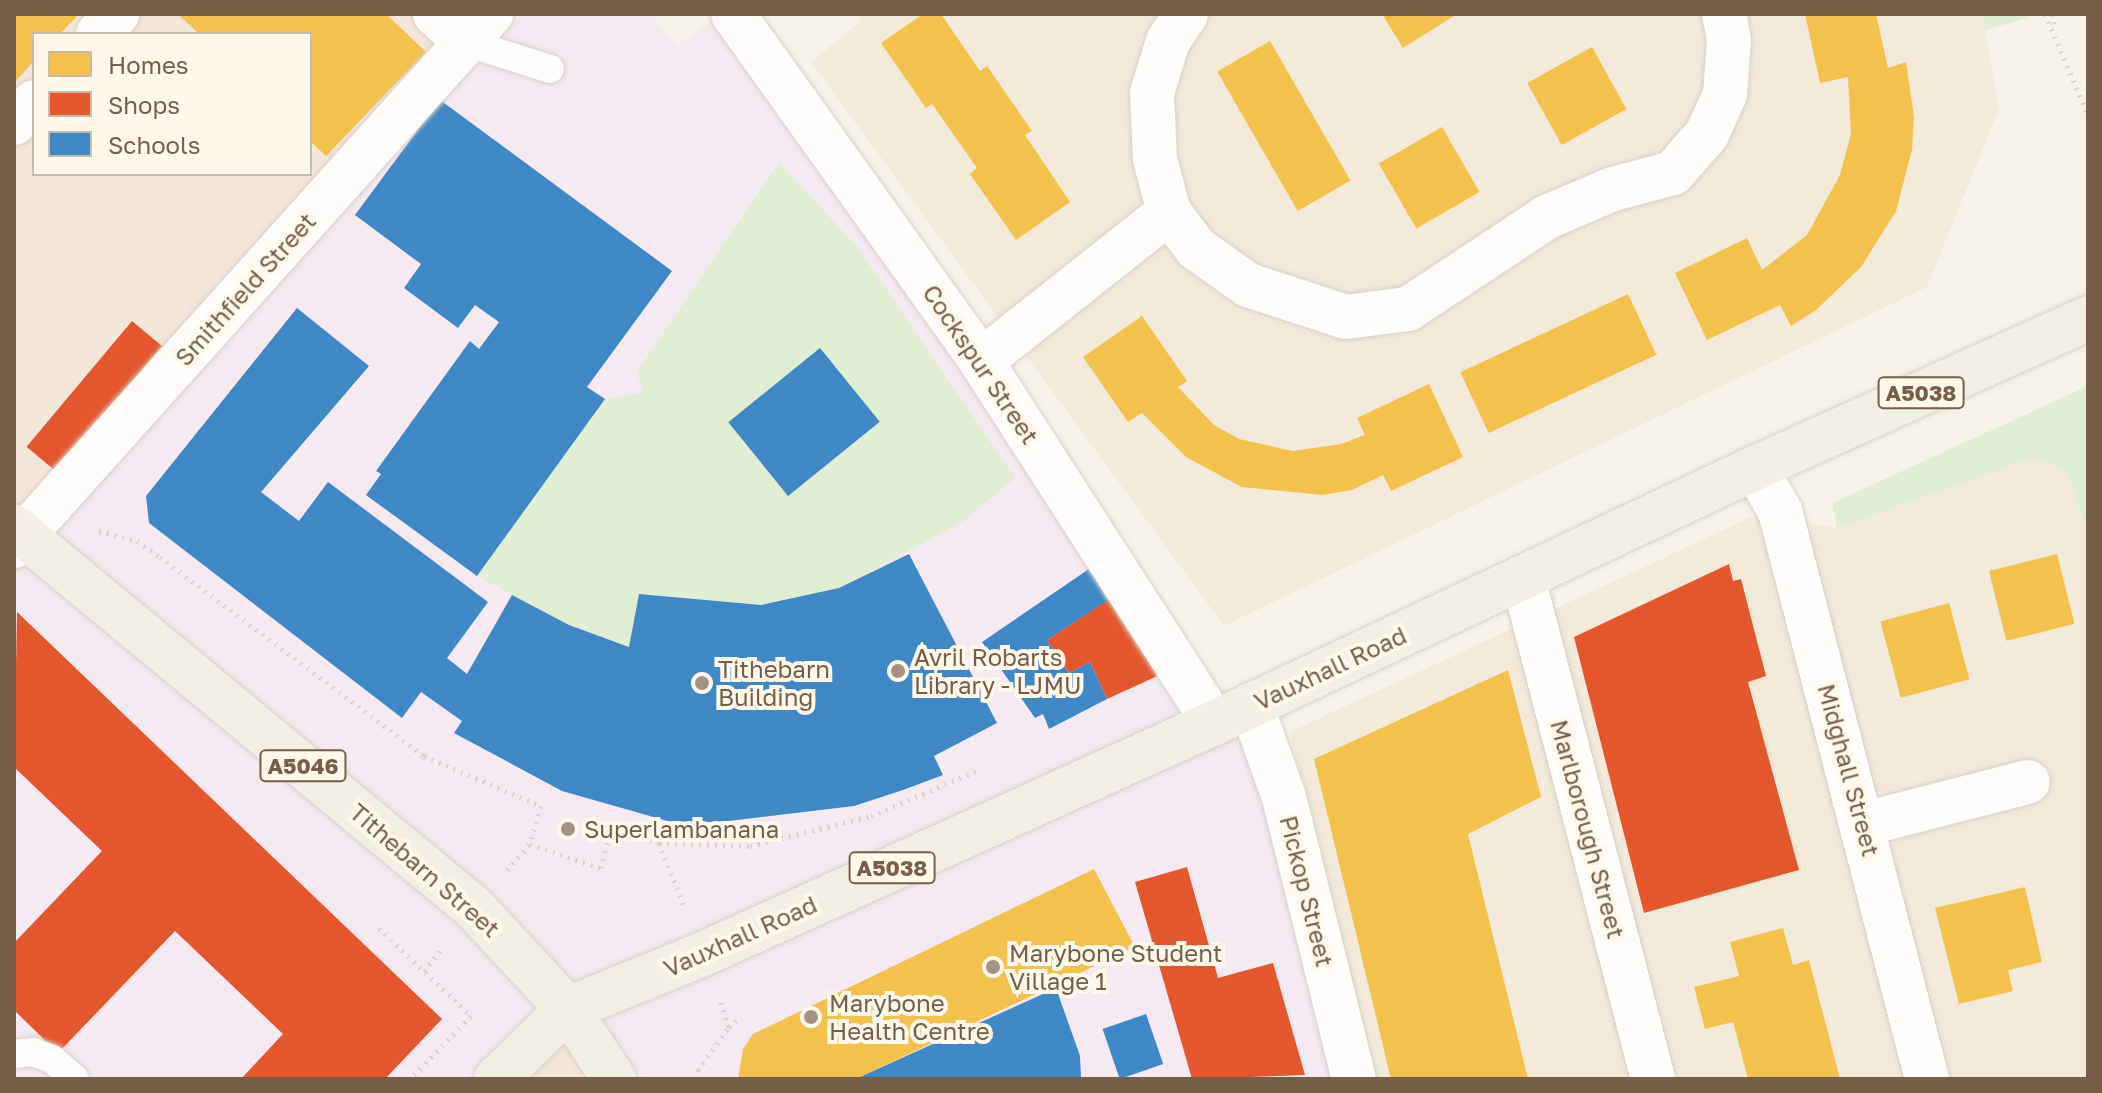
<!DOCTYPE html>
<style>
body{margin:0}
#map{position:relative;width:2102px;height:1093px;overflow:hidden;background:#f7f3ea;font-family:"Golos Text",sans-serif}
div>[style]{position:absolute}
.residential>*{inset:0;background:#f3eada}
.commercial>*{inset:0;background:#f5e6da}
.education>*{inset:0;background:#f5e9f2}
.green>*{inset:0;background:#e0efd4}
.homes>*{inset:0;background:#f2c14e;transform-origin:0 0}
.shops>*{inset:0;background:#e4572e;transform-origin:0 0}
.schools>*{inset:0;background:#3f88c5;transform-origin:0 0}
.path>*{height:5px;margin-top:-2.5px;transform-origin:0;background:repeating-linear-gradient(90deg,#dad3cd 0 2px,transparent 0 8px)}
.roads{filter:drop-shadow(0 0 2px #d6d0c8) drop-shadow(0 0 2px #d6d0c8)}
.lane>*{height:28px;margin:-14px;padding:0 14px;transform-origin:14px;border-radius:14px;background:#fefdfc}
.street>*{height:44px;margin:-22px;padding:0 22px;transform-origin:22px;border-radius:22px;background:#fefdfc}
.primary>*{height:44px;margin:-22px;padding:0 22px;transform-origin:22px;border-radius:22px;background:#f2efe5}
.dots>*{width:22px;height:22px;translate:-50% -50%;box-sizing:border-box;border:4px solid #fff9eb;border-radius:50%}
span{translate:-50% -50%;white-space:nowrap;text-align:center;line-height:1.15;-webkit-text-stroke:8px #fff9eb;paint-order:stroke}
.shield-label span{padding:2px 6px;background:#fff9eb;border:2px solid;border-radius:6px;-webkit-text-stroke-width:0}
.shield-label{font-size:22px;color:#765e49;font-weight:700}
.street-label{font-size:24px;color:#765e49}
.poi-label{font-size:24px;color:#765e49}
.left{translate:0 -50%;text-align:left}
.frame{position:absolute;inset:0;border:16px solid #765e49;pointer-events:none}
.legend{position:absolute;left:32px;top:32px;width:280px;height:144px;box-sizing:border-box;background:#fff9eb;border:2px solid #c8bbaa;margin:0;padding:10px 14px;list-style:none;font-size:24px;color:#765e49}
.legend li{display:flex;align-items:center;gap:16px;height:40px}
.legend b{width:40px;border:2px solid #c8bbaa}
</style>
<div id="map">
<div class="residential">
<i style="clip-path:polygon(854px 14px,1982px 14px,1999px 109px,1927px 287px,1224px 626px,811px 62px,861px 21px)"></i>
<i style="clip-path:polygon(2033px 458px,2066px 470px,2088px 536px,2088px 1079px,1372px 1079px,1290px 732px,1756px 515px,1837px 528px)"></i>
</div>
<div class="commercial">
<i style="clip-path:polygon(evenodd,14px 14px,487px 14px,14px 546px,14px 14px,34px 34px,310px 34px,310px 174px,34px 174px,34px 34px)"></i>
<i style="clip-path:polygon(568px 1009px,614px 1079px,496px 1079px)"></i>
</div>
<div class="education">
<i style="clip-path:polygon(522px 14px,650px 14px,678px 45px,721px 14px,1214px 723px,1251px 705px,1354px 1079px,614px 1079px,568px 1009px,496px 1079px,14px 1079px,14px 546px,465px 42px,491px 50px)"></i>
</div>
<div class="green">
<i style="clip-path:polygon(1982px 14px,2027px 14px,2028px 18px,1985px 30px)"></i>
<i style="clip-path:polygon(779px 162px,858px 248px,1015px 478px,962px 522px,839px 588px,761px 605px,639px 594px,629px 647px,569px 625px,477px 576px,605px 399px,643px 393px,637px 372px)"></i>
<i style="clip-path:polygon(2088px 386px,2088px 536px,2066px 470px,2033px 458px,1837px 528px,1832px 503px)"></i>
</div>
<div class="homes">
<i style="clip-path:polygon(14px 14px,79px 14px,60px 34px,34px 34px,34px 61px,14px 83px)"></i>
<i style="clip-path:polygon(178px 14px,386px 14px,426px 52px,326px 156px,310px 141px,310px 34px,199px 34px)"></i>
<i style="clip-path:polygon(923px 14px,941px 14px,980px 71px,987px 66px,1032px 131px,1025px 135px,1070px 202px,1016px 240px,970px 174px,977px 168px,932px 104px,926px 108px,881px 43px)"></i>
<i style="clip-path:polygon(1382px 14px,1457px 14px,1403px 48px)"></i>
<i style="clip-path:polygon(1805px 14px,1876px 14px,1888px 68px,1906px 62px,1914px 117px,1912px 150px,1896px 211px,1861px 267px,1816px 310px,1791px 326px,1780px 305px,1707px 340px,1675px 273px,1747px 238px,1762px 270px,1807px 235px,1840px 175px,1851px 134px,1848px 77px,1820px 83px)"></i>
<i style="left:1270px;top:41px;width:161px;height:61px;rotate:60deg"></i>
<i style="left:1592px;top:47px;width:71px;height:74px;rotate:61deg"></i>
<i style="left:1442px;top:127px;width:75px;height:73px;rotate:60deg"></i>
<i style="left:1628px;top:294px;width:67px;height:185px;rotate:65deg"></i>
<i style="clip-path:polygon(1142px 316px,1187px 381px,1178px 387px,1214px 425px,1239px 439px,1293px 451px,1341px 444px,1365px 435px,1357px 418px,1429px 384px,1463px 457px,1391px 491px,1383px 475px,1352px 490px,1323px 495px,1242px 487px,1186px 457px,1142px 413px,1128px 422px,1083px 357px)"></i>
<i style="left:2057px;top:554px;width:72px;height:70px;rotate:76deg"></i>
<i style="left:1949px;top:603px;width:79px;height:71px;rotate:75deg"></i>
<i style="clip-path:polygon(1508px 670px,1541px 797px,1468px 834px,1528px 1079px,1391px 1079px,1314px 759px)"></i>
<i style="clip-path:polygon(1094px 869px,1135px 947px,860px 1077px,864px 1079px,738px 1079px,743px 1049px,753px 1034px)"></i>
<i style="clip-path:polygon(2025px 887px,2042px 962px,2008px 970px,2013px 991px,1959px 1004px,1935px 908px)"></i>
<i style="clip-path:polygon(1783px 928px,1793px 965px,1809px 960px,1840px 1079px,1748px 1079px,1733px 1022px,1705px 1029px,1694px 987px,1739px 976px,1730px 942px)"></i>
</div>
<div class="shops">
<i style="left:132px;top:321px;width:39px;height:164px;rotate:40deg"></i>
<i style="clip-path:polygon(1729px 564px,1733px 581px,1741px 579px,1766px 676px,1748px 682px,1799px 870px,1644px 913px,1574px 637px)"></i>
<i style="clip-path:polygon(1115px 595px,1164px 673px,1107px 699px,1090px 662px,1069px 673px,1047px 640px)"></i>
<i style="clip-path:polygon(17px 612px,442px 1019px,385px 1079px,241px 1079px,283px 1034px,175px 931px,58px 1053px,14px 1010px,14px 943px,102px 851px,14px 767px)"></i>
<i style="clip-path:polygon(1187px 867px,1218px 978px,1273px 963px,1305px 1075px,1192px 1079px,1135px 882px)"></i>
</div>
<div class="schools">
<i style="clip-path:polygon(440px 100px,672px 271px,587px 387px,605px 399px,477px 576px,366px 495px,381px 474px,376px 471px,470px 341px,479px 349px,499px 322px,475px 305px,458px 328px,404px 288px,421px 264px,355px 215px)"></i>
<i style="clip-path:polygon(297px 308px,369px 366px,261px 492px,299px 521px,328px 482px,488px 602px,447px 658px,467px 674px,512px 595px,569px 625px,629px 647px,639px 594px,761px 605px,839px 588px,909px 554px,997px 723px,934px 756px,943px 775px,903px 790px,854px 806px,720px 822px,671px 822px,562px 791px,454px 733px,462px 721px,421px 692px,402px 718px,149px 523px,146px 496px)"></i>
<i style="left:820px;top:348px;width:95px;height:118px;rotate:51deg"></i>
<i style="clip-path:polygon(1089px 569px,1108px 600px,1047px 640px,1069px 673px,1090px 662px,1107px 699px,1049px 729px,1043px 714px,1035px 718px,982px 642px)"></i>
<i style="clip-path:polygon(1056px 988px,1080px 1056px,1081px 1079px,860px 1077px)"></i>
<i style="left:1146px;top:1014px;width:53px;height:46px;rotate:71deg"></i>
</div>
<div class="path">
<i style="left:2045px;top:14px;width:110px;rotate:66.9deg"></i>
<i style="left:2053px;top:14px;width:12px;rotate:85deg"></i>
<i style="left:99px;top:531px;width:39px;rotate:15deg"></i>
<i style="left:137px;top:541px;width:28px;rotate:35deg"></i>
<i style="left:160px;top:557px;width:331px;rotate:37deg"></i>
<i style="left:424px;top:756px;width:127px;rotate:23.1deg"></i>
<i style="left:541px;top:806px;width:40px;rotate:106deg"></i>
<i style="left:530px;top:844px;width:75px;rotate:18.7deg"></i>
<i style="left:601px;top:868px;width:39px;rotate:-75deg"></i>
<i style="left:611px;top:830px;width:50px;rotate:15.2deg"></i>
<i style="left:659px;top:843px;width:91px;rotate:1.9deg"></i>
<i style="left:750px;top:846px;width:125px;rotate:-13.9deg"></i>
<i style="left:871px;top:816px;width:120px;rotate:-23.1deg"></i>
<i style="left:659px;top:818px;width:25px;rotate:90deg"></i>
<i style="left:659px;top:843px;width:71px;rotate:68.5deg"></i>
<i style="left:507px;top:870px;width:35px;rotate:-49deg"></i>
<i style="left:379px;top:928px;width:127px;rotate:43.7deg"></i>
<i style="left:471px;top:1016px;width:88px;rotate:134.1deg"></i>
<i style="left:424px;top:971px;width:32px;rotate:-51deg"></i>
<i style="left:729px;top:1027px;width:13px;rotate:-42deg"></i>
<i style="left:698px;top:1079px;width:9px;rotate:-90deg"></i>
<i style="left:698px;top:1070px;width:53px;rotate:-54.2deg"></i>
<i style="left:729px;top:1027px;width:28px;rotate:-108deg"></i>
</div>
<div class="roads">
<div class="lane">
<i style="left:465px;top:42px;width:89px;rotate:17.6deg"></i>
<i style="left:14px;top:1054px;width:19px;rotate:-6deg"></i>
<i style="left:33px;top:1052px;width:20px;rotate:20deg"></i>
<i style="left:52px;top:1059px;width:30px;rotate:41deg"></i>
</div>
<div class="street">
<i style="left:435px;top:14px;width:41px;rotate:43deg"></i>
<i style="left:733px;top:14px;width:427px;rotate:54.4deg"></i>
<i style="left:981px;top:361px;width:431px;rotate:57.2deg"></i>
<i style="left:98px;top:34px;width:28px;rotate:-46deg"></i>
<i style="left:14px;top:123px;width:29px;rotate:-46deg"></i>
<i style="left:1169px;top:212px;width:55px;rotate:-104.8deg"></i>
<i style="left:1155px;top:159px;width:66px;rotate:-92.6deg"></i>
<i style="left:1152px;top:93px;width:54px;rotate:-72.9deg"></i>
<i style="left:1168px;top:41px;width:32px;rotate:-56deg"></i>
<i style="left:981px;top:361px;width:240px;rotate:-38.4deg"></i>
<i style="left:1169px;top:212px;width:45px;rotate:53.1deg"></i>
<i style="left:1196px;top:248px;width:64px;rotate:35.4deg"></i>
<i style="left:1248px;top:285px;width:103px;rotate:18.1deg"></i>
<i style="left:1346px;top:317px;width:63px;rotate:-7.4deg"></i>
<i style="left:1408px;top:309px;width:167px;rotate:-33.5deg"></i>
<i style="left:1547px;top:217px;width:72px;rotate:-23deg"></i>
<i style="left:1613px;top:189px;width:62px;rotate:-14.9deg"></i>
<i style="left:1673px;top:173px;width:52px;rotate:-48.9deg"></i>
<i style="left:1707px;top:134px;width:44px;rotate:-65.8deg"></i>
<i style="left:1725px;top:94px;width:53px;rotate:-85.7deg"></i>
<i style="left:1729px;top:41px;width:27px;rotate:-100deg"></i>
<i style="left:1755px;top:468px;width:50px;rotate:59.8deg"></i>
<i style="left:1780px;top:511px;width:587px;rotate:75.49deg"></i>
<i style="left:14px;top:546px;width:715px;rotate:-48.12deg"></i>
<i style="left:1523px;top:578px;width:518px;rotate:75.45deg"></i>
<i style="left:1251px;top:705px;width:98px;rotate:70.3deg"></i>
<i style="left:1284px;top:797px;width:291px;rotate:76.1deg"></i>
<i style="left:1864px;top:824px;width:169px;rotate:-14.4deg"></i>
</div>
<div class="primary">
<i style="left:14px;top:527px;width:597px;rotate:39.63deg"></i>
<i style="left:474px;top:908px;width:138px;rotate:47.1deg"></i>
<i style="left:568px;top:1009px;width:84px;rotate:56.7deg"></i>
<i style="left:496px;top:1079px;width:100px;rotate:-44.2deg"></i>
<i style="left:568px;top:1009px;width:146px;rotate:-22.2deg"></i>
<i style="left:703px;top:954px;width:561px;rotate:-24.33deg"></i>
<i style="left:1214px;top:723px;width:598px;rotate:-25.24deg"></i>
<i style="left:1755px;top:468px;width:365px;rotate:-24.2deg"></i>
</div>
</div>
<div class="dots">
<i style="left:898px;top:671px;background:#a39281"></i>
<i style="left:702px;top:683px;background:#a39281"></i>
<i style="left:568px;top:829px;background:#a39281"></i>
<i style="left:993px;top:967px;background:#a39281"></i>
<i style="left:811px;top:1017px;background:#a39281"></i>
</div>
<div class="shield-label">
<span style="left:1921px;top:393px">A5038</span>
<span style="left:303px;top:766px">A5046</span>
<span style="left:892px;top:868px">A5038</span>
</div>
<div class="street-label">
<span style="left:245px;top:289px;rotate:-48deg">Smithfield Street</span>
<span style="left:981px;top:364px;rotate:56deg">Cockspur Street</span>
<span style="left:1330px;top:668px;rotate:-25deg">Vauxhall Road</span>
<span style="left:1849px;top:770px;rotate:75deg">Midghall Street</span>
<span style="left:1588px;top:829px;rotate:75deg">Marlborough Street</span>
<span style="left:425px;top:870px;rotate:41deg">Tithebarn Street</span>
<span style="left:1307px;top:891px;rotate:76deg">Pickop Street</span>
<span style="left:740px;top:936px;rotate:-24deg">Vauxhall Road</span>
</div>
<div class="poi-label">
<span class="left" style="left:914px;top:671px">Avril Robarts<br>Library - LJMU</span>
<span class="left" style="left:718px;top:683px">Tithebarn<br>Building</span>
<span class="left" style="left:584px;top:829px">Superlambanana</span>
<span class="left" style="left:1009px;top:967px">Marybone Student<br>Village 1</span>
<span class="left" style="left:829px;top:1017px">Marybone<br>Health Centre</span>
</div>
<div class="frame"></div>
<ul class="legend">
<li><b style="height:22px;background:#f2c14e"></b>Homes</li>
<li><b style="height:22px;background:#e4572e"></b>Shops</li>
<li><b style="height:22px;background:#3f88c5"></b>Schools</li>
</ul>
</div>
